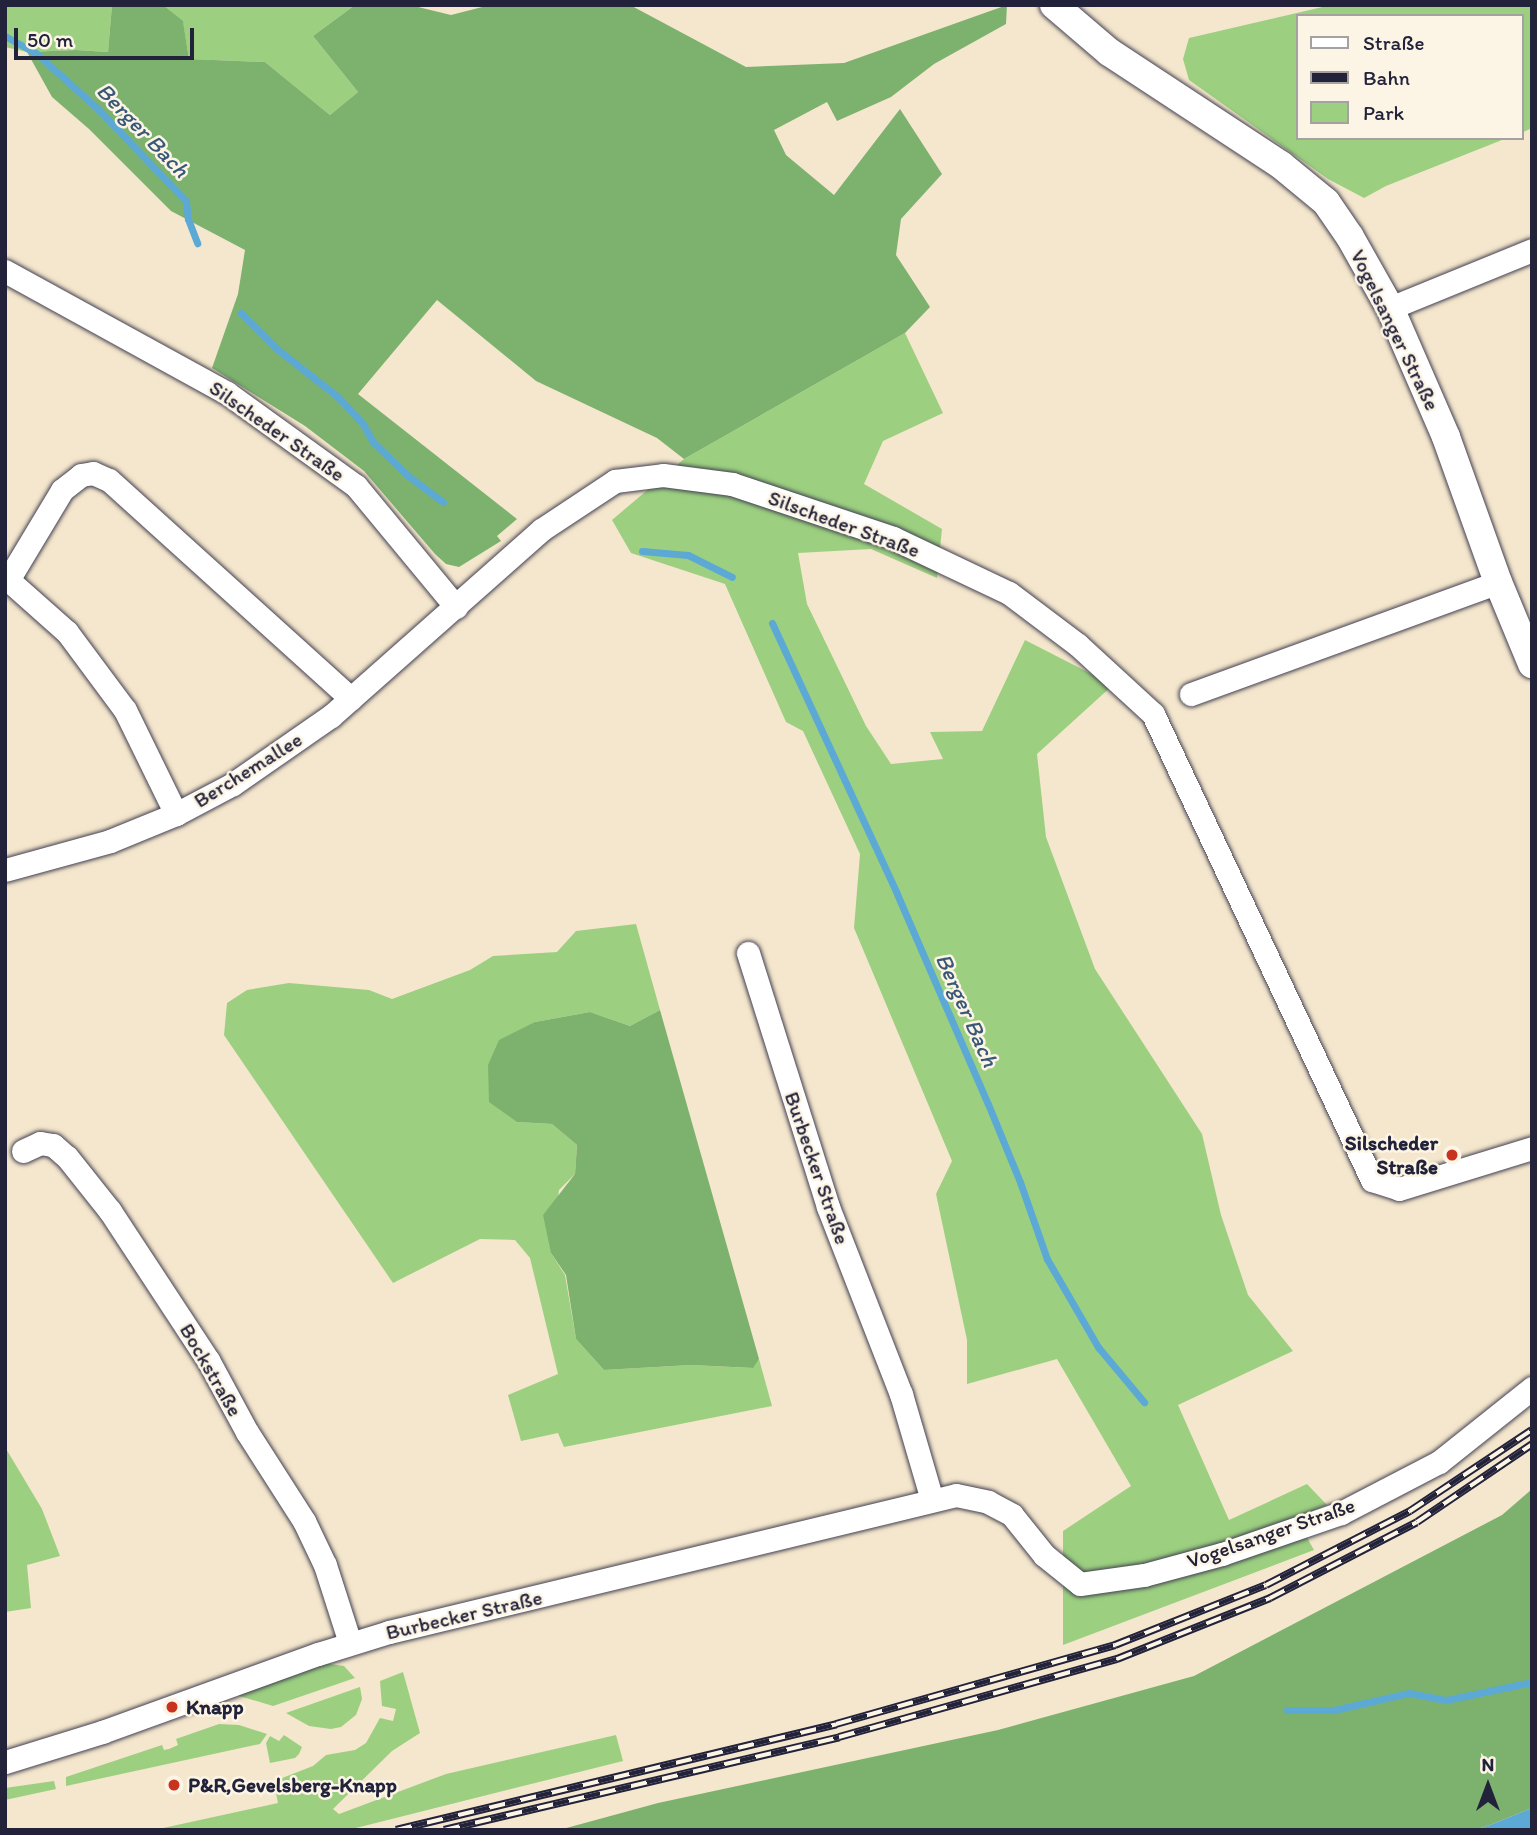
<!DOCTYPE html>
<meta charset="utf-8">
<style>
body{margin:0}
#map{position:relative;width:1537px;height:1835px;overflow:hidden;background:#f5e7cd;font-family:Itim,sans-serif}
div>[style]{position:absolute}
.green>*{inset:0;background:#9cd080}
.forest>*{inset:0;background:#7db26e}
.water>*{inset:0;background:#5ca9d5}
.stream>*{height:7px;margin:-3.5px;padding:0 3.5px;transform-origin:3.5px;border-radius:3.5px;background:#5ca9d5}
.roads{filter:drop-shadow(0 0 2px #424051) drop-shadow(0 0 2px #424051)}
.minor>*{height:23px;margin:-11.5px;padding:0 11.5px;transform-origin:11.5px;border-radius:11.5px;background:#fff}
.tertiary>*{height:28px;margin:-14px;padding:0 14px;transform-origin:14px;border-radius:14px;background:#fff}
.rail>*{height:8px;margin-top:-4px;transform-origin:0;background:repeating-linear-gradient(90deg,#fcf5e5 0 16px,#22223b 0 32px);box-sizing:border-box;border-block:2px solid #22223b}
.dots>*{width:19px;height:19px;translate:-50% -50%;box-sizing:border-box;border:4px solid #fcf5e5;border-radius:50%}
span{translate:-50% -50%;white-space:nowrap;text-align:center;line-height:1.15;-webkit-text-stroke:5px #fcf5e5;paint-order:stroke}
.street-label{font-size:21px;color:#22223b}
.poi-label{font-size:21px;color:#22223b;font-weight:700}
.right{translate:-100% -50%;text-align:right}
.left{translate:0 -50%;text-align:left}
.water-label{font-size:23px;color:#395879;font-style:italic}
.frame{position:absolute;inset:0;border:7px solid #22223b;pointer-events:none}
.legend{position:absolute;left:1296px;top:14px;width:228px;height:126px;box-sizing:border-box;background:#fcf5e5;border:2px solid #a5a1a1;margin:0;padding:9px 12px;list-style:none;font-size:21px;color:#22223b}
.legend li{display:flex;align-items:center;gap:14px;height:35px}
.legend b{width:35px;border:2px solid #a5a1a1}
.north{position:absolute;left:1453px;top:1751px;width:70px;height:70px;-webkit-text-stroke:5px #fcf5e5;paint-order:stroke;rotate:0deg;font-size:19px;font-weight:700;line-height:28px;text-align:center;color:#22223b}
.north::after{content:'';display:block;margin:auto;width:24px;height:32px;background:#22223b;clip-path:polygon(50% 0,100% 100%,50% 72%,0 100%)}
.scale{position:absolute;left:14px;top:28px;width:180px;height:32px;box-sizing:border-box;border:4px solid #22223b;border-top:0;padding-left:9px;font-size:21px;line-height:24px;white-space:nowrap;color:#22223b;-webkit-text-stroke:5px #fcf5e5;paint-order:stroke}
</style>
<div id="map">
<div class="green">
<i style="clip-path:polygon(5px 5px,112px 5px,108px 52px,76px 50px,27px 52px,5px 47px)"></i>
<i style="clip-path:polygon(163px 5px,355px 5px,313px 36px,358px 92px,330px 115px,265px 62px,189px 59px,183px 22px)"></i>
<i style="clip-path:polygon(1331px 5px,1532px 5px,1532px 128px,1521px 133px,1521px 16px,1297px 16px,1297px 138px,1507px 138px,1386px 186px,1364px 198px,1328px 179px,1189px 80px,1183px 59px,1189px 38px)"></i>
<i style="clip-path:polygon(905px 333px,943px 413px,883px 441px,864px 484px,942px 529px,937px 578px,871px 549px,798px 553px,807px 604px,866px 726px,891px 764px,943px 759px,930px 732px,982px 731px,1025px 640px,1113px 685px,1037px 754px,1046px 837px,1095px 969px,1202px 1134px,1221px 1215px,1248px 1295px,1293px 1351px,1178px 1405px,1229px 1520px,1307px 1484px,1327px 1505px,1296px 1518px,1314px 1550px,1063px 1645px,1063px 1531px,1131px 1486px,1057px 1359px,967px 1384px,967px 1340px,936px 1194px,952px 1161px,854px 928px,860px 854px,803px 731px,786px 722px,725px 584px,631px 553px,612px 520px,684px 459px)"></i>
<i style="clip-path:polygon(636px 924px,660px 1010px,630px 1026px,590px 1012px,535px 1022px,517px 1122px,552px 1124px,577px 1145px,575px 1174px,559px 1190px,551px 1253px,565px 1275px,576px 1339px,604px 1370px,691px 1365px,752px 1368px,759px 1359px,772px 1406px,564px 1447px,558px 1433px,521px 1441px,508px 1395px,558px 1374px,530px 1258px,515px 1240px,480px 1239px,393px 1283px,224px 1035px,227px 1003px,247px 990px,289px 983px,369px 990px,392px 999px,470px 970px,493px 956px,557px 952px,576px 931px)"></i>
<i style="clip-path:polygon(5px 1447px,42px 1509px,60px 1556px,27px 1565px,31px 1608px,5px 1612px)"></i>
<i style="clip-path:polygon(323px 1663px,344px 1666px,355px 1678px,273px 1706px,236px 1695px)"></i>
<i style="clip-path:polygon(403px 1672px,420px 1733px,392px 1751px,333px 1809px,339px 1814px,446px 1774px,616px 1735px,623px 1761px,348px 1830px,154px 1830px,278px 1803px,274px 1784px,277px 1780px,313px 1766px,326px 1755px,355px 1750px,366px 1743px,380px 1718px,393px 1721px,396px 1709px,382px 1706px,380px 1681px)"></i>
<i style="clip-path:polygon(360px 1687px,362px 1699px,356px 1715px,341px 1727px,331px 1729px,309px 1726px,286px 1713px)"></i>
<i style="clip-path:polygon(219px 1724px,239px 1725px,267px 1734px,260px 1744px,66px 1786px,66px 1777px,162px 1745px,164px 1750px,169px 1749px,178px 1745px,176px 1739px)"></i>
<i style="clip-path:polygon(284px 1735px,302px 1747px,299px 1754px,295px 1758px,270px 1763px,266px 1743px,270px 1736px,279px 1741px)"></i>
<i style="clip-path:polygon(54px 1781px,56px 1789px,5px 1800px,5px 1788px)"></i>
</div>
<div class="forest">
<i style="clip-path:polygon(112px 5px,163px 5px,183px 21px,189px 59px,265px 62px,330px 115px,358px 92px,313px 36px,355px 5px,410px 5px,451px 15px,490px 5px,630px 5px,746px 67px,844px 63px,1007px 5px,1006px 24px,934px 64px,891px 97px,837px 121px,827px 102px,774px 130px,786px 155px,834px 195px,900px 109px,942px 174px,901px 219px,896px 255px,930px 307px,905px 333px,684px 459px,657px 438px,536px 381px,437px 300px,358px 394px,517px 519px,497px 536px,501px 541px,459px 567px,446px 564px,435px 554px,364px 471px,305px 426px,212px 368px,238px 294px,245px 250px,171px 211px,89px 129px,52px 97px,27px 52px,76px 50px,108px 52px)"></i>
<i style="clip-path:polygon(660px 1010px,759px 1359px,753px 1368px,691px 1365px,604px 1370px,576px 1339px,566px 1275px,551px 1253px,543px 1215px,575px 1174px,577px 1145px,552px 1124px,517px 1122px,489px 1102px,488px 1065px,499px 1040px,535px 1022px,590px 1012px,630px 1026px)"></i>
<i style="clip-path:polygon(1532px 1489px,1532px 1808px,1490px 1825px,1475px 1830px,559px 1830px,658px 1803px,998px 1730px,1194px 1676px,1502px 1515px)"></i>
</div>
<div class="water">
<i style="clip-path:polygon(1532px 1808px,1532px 1830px,1475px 1830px,1490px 1825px)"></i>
</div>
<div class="stream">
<i style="left:5px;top:36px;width:35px;rotate:29deg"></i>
<i style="left:36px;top:53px;width:84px;rotate:42.1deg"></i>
<i style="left:98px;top:109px;width:127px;rotate:46.3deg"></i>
<i style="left:186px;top:201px;width:18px;rotate:84deg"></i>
<i style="left:188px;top:219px;width:26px;rotate:69deg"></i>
<i style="left:241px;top:313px;width:51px;rotate:45deg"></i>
<i style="left:277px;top:349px;width:76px;rotate:38.1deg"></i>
<i style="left:337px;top:396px;width:38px;rotate:47deg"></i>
<i style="left:363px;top:424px;width:21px;rotate:61deg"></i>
<i style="left:373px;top:442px;width:47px;rotate:44.1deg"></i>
<i style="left:407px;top:475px;width:45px;rotate:36.9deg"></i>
<i style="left:642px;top:551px;width:46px;rotate:5deg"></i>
<i style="left:688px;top:555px;width:49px;rotate:26.6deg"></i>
<i style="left:772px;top:623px;width:298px;rotate:65.2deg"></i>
<i style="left:897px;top:894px;width:229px;rotate:66.6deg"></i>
<i style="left:988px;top:1104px;width:84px;rotate:67.7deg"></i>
<i style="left:1020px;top:1182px;width:82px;rotate:70.7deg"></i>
<i style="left:1047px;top:1259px;width:102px;rotate:59.9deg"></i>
<i style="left:1098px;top:1347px;width:72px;rotate:50.1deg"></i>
<i style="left:1287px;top:1710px;width:47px"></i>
<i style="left:1334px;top:1710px;width:77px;rotate:-12.8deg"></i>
<i style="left:1409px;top:1693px;width:38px;rotate:11deg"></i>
<i style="left:1446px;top:1700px;width:88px;rotate:-11.8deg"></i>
</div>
<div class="roads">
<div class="minor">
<i style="left:5px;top:271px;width:253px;rotate:28.8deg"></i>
<i style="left:227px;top:393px;width:159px;rotate:35.8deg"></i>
<i style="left:356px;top:486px;width:157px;rotate:50.4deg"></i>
<i style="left:1390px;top:308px;width:153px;rotate:-22.2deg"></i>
<i style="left:5px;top:577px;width:83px;rotate:41.6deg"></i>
<i style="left:67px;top:632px;width:97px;rotate:53.4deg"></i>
<i style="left:125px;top:710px;width:116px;rotate:63.9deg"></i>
<i style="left:8px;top:580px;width:105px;rotate:-59deg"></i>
<i style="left:62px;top:490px;width:24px;rotate:-38deg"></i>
<i style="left:81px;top:475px;width:12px;rotate:-9deg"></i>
<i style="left:93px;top:473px;width:17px;rotate:24deg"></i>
<i style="left:109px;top:480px;width:326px;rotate:42.1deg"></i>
<i style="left:1191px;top:694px;width:327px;rotate:-20deg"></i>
<i style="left:5px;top:870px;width:109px;rotate:-15.4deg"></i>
<i style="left:110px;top:841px;width:71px;rotate:-22.2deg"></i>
<i style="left:176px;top:814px;width:64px;rotate:-27.8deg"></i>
<i style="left:233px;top:784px;width:119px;rotate:-34.8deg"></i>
<i style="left:331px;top:716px;width:281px;rotate:-41.5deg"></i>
<i style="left:541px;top:530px;width:89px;rotate:-33.5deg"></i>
<i style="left:615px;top:481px;width:48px;rotate:-7.1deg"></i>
<i style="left:663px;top:475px;width:70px;rotate:7.4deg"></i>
<i style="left:732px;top:484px;width:170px;rotate:18.5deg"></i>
<i style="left:893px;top:538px;width:128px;rotate:25.4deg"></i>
<i style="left:1009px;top:593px;width:86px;rotate:37deg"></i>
<i style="left:1078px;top:645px;width:102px;rotate:42.6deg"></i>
<i style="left:1153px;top:714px;width:515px;rotate:64.83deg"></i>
<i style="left:1372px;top:1180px;width:28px;rotate:18deg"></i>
<i style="left:1399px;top:1189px;width:139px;rotate:-17.1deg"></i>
<i style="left:748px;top:953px;width:266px;rotate:72.5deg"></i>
<i style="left:828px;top:1207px;width:201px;rotate:68.7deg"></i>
<i style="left:901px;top:1394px;width:110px;rotate:73.7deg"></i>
<i style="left:23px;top:1151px;width:19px;rotate:-25deg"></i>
<i style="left:40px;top:1143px;width:13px;rotate:9deg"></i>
<i style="left:53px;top:1145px;width:18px;rotate:41deg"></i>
<i style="left:67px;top:1157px;width:69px;rotate:51.5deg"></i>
<i style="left:110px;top:1211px;width:178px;rotate:56.7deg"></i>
<i style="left:208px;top:1360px;width:82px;rotate:61.6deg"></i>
<i style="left:247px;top:1432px;width:106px;rotate:57.4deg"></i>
<i style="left:304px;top:1521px;width:49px;rotate:64.5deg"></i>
<i style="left:325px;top:1565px;width:82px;rotate:72.2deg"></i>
<i style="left:5px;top:1762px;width:102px;rotate:-17.2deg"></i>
<i style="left:102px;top:1732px;width:230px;rotate:-19.9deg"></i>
<i style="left:318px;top:1654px;width:74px;rotate:-17.2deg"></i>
<i style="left:389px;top:1632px;width:583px;rotate:-13.58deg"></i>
<i style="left:956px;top:1495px;width:33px;rotate:12deg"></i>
<i style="left:988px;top:1502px;width:27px;rotate:28deg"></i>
<i style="left:1012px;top:1515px;width:51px;rotate:51.3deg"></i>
<i style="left:1044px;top:1555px;width:46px;rotate:38.9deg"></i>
<i style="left:1080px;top:1584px;width:65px;rotate:-8deg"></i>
<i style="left:1144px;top:1575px;width:81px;rotate:-15.1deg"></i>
<i style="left:1222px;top:1554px;width:126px;rotate:-19deg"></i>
<i style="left:1341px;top:1513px;width:110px;rotate:-27.5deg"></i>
<i style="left:1439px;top:1462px;width:119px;rotate:-38.5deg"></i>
</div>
<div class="tertiary">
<i style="left:1054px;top:5px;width:72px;rotate:40.5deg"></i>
<i style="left:1109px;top:52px;width:206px;rotate:33.3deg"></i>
<i style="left:1281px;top:165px;width:58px;rotate:39.4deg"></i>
<i style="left:1326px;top:202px;width:42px;rotate:55.6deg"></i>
<i style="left:1350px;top:237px;width:81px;rotate:60.6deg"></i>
<i style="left:1390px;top:308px;width:141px;rotate:66.5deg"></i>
<i style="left:1446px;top:437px;width:154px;rotate:70.3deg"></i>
<i style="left:1498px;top:582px;width:89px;rotate:67.5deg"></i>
</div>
</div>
<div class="rail">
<i style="left:396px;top:1830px;width:453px;rotate:-13.5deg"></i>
<i style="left:836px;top:1724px;width:290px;rotate:-15.8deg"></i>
<i style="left:1115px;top:1645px;width:162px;rotate:-21.7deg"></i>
<i style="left:1266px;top:1585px;width:162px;rotate:-27.2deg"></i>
<i style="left:1410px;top:1511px;width:146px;rotate:-33.6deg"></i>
<i style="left:444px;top:1830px;width:406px;rotate:-13.2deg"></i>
<i style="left:839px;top:1737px;width:289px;rotate:-15.7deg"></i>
<i style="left:1117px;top:1659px;width:165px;rotate:-21.7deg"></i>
<i style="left:1270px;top:1598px;width:165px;rotate:-27.3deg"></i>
<i style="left:1417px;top:1522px;width:139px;rotate:-34.1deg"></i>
</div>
<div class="dots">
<i style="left:1452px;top:1155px;background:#c8321e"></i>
<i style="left:172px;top:1707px;background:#c8321e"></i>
<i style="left:174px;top:1785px;background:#c8321e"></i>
</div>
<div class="street-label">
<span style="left:1395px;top:330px;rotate:64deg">Vogelsanger Straße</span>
<span style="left:277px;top:431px;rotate:35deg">Silscheder Straße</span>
<span style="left:844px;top:524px;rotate:20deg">Silscheder Straße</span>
<span style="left:248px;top:770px;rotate:-32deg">Berchemallee</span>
<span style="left:817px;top:1168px;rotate:71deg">Burbecker Straße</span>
<span style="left:211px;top:1370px;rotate:60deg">Bockstraße</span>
<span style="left:1271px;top:1533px;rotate:-19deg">Vogelsanger Straße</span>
<span style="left:464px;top:1615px;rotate:-13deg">Burbecker Straße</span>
</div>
<div class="poi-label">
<span class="right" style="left:1438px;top:1155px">Silscheder<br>Straße</span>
<span class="left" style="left:186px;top:1707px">Knapp</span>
<span class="left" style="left:188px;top:1785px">P&amp;R,Gevelsberg-Knapp</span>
</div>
<div class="water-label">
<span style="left:143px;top:130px;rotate:46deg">Berger Bach</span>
<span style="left:967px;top:1010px;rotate:66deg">Berger Bach</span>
</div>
<div class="frame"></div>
<ul class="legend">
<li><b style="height:9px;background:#fff"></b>Straße</li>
<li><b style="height:9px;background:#22223b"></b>Bahn</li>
<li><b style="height:19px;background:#9cd080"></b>Park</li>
</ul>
<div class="north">N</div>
<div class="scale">50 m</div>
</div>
